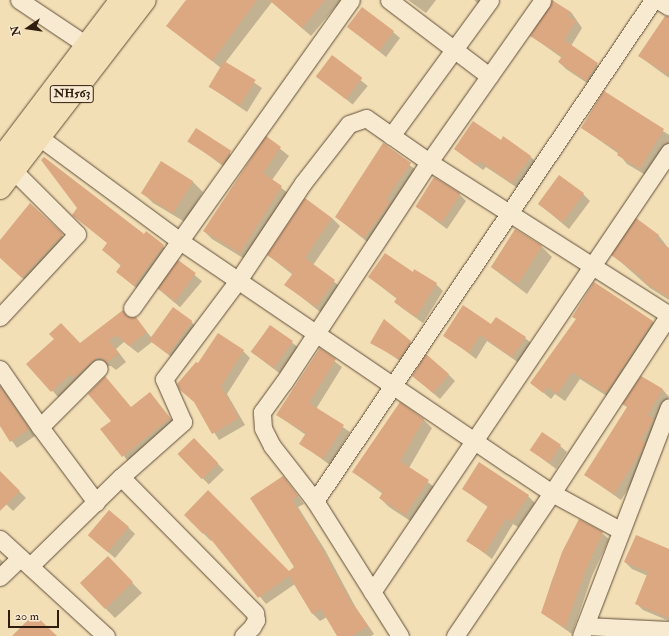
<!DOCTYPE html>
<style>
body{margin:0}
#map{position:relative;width:669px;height:636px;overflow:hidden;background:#f3dfb6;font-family:"IM FELL Double Pica",serif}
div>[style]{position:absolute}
.shadow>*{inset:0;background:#0003;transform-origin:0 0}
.building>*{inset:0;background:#dba882;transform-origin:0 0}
.roads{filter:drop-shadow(0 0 1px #614e39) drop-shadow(0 0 1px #614e39)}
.minor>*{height:17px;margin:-8.5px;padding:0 8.5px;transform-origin:8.5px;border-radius:8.5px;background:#f7ead0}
.trunk>*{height:22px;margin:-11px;padding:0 11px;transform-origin:11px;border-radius:11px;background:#f3dfb6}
span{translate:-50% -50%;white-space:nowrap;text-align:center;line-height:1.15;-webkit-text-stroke:3px #f7ead0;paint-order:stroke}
.shield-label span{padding:1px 3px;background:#f7ead0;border:1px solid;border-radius:3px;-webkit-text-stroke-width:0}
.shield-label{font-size:12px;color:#301d0f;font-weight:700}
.north{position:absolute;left:8px;top:8px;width:40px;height:40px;-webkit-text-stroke:3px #f7ead0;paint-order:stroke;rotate:257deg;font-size:11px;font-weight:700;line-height:16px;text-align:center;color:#301d0f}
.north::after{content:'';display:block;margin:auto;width:14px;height:18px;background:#301d0f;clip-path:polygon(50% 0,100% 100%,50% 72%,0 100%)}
.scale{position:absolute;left:8px;top:610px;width:51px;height:18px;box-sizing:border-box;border:2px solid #301d0f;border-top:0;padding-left:5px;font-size:12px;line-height:14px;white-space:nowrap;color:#301d0f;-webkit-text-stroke:3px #f7ead0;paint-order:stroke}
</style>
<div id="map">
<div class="shadow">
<i style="clip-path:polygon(187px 0,345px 0,338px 8px,336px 6px,311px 36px,272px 2px,225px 63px,262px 88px,247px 112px,210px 87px,221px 68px,168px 26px)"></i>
<i style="clip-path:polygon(408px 0,436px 0,426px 13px)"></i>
<i style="clip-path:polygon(474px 0,490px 0,483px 8px)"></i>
<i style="clip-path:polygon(571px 12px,582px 28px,571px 46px,604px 70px,593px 87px,566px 69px,559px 62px,562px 58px,531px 36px)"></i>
<i style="clip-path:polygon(349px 27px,393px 32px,400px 38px,386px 57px)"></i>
<i style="clip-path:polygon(669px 27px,669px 78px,639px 56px)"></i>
<i style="left:332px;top:57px;width:46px;height:24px;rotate:39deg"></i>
<i style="clip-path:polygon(604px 92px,669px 135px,669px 143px,649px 177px,627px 164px,619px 154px,582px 128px)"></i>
<i style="left:197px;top:129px;width:50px;height:14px;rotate:37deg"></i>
<i style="clip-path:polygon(267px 138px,289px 156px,272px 180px,290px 195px,248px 261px,212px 239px,204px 231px)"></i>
<i style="clip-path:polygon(501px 141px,530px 156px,537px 163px,519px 189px,486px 167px,483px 170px,455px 149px)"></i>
<i style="clip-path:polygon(384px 145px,421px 174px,375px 248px,336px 217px)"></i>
<i style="clip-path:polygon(161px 162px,193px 182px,203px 192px,185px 222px,153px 203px,143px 193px)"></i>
<i style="clip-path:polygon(459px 194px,466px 201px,447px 229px,416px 206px)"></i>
<i style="clip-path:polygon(583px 194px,590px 201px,569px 229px,539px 204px)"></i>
<i style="clip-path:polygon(30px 205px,69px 242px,29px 284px,0 257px,0 241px)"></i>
<i style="clip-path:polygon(332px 218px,340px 226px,313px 265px,343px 289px,324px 315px,286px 285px,293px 275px,268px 255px)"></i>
<i style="clip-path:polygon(637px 220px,659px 236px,669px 249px,669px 300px,650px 288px,613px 255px)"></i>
<i style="clip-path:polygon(515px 230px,542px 247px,552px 257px,527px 294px,491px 267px)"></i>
<i style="clip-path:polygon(146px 232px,170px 252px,141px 292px,117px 272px,121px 266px,103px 250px,108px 244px,144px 235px)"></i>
<i style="left:179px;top:262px;width:30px;height:34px;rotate:40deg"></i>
<i style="clip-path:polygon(413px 274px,436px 284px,443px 291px,423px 323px,402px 308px,395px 302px,397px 299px,369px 277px)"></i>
<i style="clip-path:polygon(128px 318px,135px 318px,151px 337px,191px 322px,198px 328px,174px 359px,152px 342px,138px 353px,124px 342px,116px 349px,126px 362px,116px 370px,111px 366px,104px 366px,60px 399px,28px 364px,81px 345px)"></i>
<i style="clip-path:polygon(652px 321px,660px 329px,613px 400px,580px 379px,565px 401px,555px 394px,551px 399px,532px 383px)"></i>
<i style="left:270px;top:326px;width:36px;height:32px;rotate:37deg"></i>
<i style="clip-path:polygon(491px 326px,525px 338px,532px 344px,519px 363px,487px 341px,476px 359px,445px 335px)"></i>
<i style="clip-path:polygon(372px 342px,410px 342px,417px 349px,406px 365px)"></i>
<i style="clip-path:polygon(320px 350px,342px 367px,316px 409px,350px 432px,330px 465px,301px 444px,306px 435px,277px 415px)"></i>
<i style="clip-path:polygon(243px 351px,250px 358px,227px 394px,245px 425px,219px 440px,196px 403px,198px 365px)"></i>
<i style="clip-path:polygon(448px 374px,455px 381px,440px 399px,413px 376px)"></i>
<i style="clip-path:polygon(641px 377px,663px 390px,669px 397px,654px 422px,648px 458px,621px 500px,585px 475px,628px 408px,624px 404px)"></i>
<i style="clip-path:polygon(0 385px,35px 436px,17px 448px,0 424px)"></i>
<i style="left:150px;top:393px;width:41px;height:60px;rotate:51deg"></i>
<i style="clip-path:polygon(423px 419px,432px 428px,409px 468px,437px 489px,415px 524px,389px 507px,380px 498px,383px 494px,353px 472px)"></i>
<i style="left:194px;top:439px;width:43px;height:21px;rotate:46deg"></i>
<i style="clip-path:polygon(560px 446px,567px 452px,556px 469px,531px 450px)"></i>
<i style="clip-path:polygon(283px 477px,304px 504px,298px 507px,325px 550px,356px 608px,374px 634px,371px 636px,339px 636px,327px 617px,320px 621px,312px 613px,295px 584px,266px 604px,213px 539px,211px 541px,185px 515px,289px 572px,295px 567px)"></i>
<i style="clip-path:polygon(6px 478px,26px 498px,13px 511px,0 498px,0 484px)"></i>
<i style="clip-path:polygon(463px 489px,528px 496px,535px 503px,518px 527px,513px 524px,492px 559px,468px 541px,488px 507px)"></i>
<i style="clip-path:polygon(579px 520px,603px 534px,583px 573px,603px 534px,609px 539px,592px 576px,572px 634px,542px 613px,552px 580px)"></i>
<i style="clip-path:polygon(128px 527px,135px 534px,115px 558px,96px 542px)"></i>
<i style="clip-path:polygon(669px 550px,669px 621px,643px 610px,636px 603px,648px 576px,632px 569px,625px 562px)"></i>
<i style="clip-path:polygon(0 559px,5px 564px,0 569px)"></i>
<i style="clip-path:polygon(118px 568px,142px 593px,115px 618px,105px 608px)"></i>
</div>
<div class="building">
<i style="clip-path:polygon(186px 0,257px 0,212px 61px,166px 26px)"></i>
<i style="clip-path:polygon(269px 0,325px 0,302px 28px)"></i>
<i style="clip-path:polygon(552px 0,571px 12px,568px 16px,576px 21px,564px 40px,598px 63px,586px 81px,558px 62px,562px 56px,530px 36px)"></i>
<i style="left:362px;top:7px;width:40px;height:25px;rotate:37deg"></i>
<i style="clip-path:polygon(665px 16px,669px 17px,669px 75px,638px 56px)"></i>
<i style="left:332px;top:55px;width:38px;height:27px;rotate:37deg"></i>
<i style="left:224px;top:61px;width:37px;height:30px;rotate:31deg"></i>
<i style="clip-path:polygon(604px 91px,664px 129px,640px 169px,617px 155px,619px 152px,581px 128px)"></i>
<i style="clip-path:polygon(473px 121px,501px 140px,503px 136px,531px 156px,512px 183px,479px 161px,476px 165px,454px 149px)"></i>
<i style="left:196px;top:128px;width:42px;height:16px;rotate:33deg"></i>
<i style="clip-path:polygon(266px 136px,281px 147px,263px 173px,282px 186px,240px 253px,203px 231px)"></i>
<i style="clip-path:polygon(383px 143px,411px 163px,386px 199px,390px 202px,364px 238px,335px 217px)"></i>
<i style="clip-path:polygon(44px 157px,144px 234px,146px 231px,164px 245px,134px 286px,116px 272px,121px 265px,102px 250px,107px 243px,72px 215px,77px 208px,41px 160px)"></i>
<i style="left:161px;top:161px;width:38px;height:38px;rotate:32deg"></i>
<i style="left:559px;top:175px;width:31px;height:36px;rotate:36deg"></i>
<i style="left:434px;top:177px;width:31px;height:35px;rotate:32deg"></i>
<i style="clip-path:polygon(305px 198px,332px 218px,305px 258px,335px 280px,316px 307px,284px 285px,293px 273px,267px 255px)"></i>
<i style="clip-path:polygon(30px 203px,63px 234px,22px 278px,0 258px,0 240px)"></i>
<i style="clip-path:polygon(636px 218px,659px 235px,656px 239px,669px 248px,669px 298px,641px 280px,643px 278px,611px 255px)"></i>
<i style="left:515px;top:229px;width:32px;height:45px;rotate:32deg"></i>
<i style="clip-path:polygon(385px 253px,413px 272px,414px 269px,437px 283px,416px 317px,394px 302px,397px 298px,368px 277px)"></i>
<i style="left:178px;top:260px;width:22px;height:35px;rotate:36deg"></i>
<i style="clip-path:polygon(594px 282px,653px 321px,606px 393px,572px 372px,557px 394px,547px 387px,543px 393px,530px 383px,576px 319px,572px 317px)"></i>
<i style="clip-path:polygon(463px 305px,491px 324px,496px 317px,526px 337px,512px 357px,480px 335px,469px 353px,443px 336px)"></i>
<i style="left:173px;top:307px;width:24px;height:41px;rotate:36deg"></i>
<i style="clip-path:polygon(123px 310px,127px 316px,136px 317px,147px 332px,129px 346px,116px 335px,109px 341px,119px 353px,107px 363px,102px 358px,96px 358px,74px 378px,71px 374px,51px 392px,26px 364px,54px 339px,49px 334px,61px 323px,80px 343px)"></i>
<i style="clip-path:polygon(384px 319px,411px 341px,399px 359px,370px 343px)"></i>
<i style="left:270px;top:325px;width:28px;height:33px;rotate:35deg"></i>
<i style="clip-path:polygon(218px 333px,244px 350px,221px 386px,239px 418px,212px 434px,194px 402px,180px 390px,177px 384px,196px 362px,198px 363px)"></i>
<i style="clip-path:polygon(320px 348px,336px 359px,309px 403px,344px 425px,323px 459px,299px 444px,306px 433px,276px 415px)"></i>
<i style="clip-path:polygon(426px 354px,449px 374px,433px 393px,412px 376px)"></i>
<i style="clip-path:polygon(105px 376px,131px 407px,150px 392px,170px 418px,122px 457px,100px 429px,111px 421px,88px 394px)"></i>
<i style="clip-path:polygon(641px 376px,663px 389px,648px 415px,654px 419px,641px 440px,645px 442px,641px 451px,614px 494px,584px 475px,627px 407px,622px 404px)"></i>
<i style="clip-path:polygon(0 387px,29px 429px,10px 442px,0 426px)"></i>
<i style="clip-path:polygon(400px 402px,424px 419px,400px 461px,429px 480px,405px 515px,379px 498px,383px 492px,352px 472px)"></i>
<i style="left:542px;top:432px;width:23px;height:22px;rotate:34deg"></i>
<i style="left:194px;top:438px;width:35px;height:23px;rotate:46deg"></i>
<i style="clip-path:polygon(479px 462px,529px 495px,511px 522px,506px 518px,485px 553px,466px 541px,488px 506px,462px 489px)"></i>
<i style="clip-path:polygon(0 471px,20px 491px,0 511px)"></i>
<i style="clip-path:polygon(283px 476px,298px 496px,292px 500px,318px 542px,353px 606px,354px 605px,368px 626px,352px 636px,337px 636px,321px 609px,312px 614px,289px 576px,258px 598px,205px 532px,203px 534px,184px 515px,208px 490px,289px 571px,294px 567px,250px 498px)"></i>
<i style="left:109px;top:510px;width:26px;height:33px;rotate:40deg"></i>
<i style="clip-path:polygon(579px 519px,603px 532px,586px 569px,565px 628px,541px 613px,562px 552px)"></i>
<i style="clip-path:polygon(636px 535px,669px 549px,669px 618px,635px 604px,648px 572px,624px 562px)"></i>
<i style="left:108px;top:556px;width:36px;height:39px;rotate:46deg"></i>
<i style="clip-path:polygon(34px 614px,57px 636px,12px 636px)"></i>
</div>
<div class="roads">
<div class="minor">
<i style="left:19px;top:0;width:94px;rotate:33.7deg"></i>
<i style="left:389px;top:0;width:126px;rotate:37.2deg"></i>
<i style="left:658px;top:0;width:13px;rotate:32deg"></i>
<i style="left:391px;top:136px;width:168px;rotate:-53.9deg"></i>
<i style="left:39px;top:137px;width:175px;rotate:36.4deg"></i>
<i style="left:180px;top:241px;width:399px;rotate:34.2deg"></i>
<i style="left:510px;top:465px;width:50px;rotate:33.7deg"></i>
<i style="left:552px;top:493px;width:77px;rotate:28.6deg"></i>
<i style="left:132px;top:308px;width:378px;rotate:-54.6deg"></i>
<i style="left:0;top:317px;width:113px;rotate:-47.1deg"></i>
<i style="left:77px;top:234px;width:91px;rotate:-135deg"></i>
<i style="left:0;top:369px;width:70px;rotate:55.4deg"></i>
<i style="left:40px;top:427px;width:83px;rotate:-45deg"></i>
<i style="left:40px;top:427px;width:94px;rotate:53.3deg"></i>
<i style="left:121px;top:477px;width:191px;rotate:45.4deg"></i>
<i style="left:255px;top:613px;width:7px;rotate:82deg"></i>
<i style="left:256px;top:620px;width:8px;rotate:120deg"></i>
<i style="left:252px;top:627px;width:13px;rotate:135deg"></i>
<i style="left:315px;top:501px;width:604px;rotate:-55.99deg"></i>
<i style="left:0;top:539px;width:144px;rotate:42.5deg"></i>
<i style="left:30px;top:566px;width:127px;rotate:-44.4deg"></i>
<i style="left:121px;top:477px;width:83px;rotate:-41.6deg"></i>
<i style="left:183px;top:422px;width:47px;rotate:-113.8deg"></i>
<i style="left:164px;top:379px;width:125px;rotate:-53.1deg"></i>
<i style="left:239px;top:279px;width:115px;rotate:-56.3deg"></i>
<i style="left:303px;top:183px;width:75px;rotate:-52.1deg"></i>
<i style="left:349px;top:124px;width:18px;rotate:-19deg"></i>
<i style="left:366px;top:118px;width:77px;rotate:34.9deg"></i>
<i style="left:429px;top:162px;width:197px;rotate:-54.9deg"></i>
<i style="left:0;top:577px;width:28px;rotate:-44deg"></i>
<i style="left:372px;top:592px;width:531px;rotate:-55.98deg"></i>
<i style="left:585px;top:626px;width:84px;rotate:2.7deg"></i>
<i style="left:400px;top:636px;width:160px;rotate:-122.2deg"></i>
<i style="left:315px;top:501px;width:70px;rotate:-128deg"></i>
<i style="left:272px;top:446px;width:20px;rotate:-117deg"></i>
<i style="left:263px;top:428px;width:16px;rotate:-94deg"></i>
<i style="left:262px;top:412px;width:37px;rotate:-54deg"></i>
<i style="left:284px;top:382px;width:263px;rotate:-56.6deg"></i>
<i style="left:429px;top:162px;width:285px;rotate:32.5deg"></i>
<i style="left:455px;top:636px;width:173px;rotate:-55.9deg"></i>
<i style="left:552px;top:493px;width:213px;rotate:-56.7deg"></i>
<i style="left:581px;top:636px;width:245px;rotate:-69deg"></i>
</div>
<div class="trunk">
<i style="left:0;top:160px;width:201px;rotate:-52.9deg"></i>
<i style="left:0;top:188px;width:237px;rotate:-52.4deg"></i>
</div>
</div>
<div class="shield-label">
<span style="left:72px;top:94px">NH563</span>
</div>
<div class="north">N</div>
<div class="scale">20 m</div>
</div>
